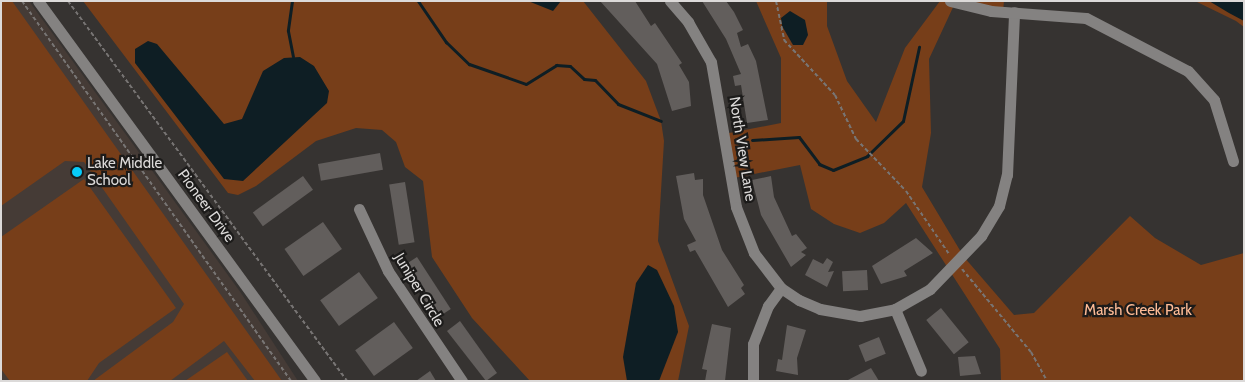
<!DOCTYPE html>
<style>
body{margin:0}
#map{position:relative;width:1245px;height:382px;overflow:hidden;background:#363331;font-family:Cabin,sans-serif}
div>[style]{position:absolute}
.built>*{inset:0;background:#453b36}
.green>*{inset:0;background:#773e19}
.water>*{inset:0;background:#0e1e24}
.stream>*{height:3px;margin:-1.5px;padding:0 1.5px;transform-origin:1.5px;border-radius:1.5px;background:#0e1e24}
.building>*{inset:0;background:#625e5c;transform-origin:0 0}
.path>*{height:2px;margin-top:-1px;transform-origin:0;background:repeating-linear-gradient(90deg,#787574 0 4px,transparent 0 6.5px)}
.minor>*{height:11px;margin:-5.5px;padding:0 5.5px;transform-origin:5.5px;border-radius:5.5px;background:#848281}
.dots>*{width:14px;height:14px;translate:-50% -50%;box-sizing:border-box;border:2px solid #1c1b1a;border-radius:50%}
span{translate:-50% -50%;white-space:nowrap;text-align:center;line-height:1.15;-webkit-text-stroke:4.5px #1c1b1a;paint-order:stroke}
.street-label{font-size:15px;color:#dcdad9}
.poi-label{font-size:15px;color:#dcdad9}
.left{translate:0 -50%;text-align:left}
.park-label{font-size:15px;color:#febb96}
.frame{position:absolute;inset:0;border:2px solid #dcdad9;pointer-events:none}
</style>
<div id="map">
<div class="built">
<i style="clip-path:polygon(1px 1px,29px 1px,241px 293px,298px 381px,1px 381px)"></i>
</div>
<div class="green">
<i style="clip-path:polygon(1px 1px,12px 1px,282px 381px,255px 381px,224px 341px,170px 381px,93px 381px,173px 322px,184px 304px,84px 162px,65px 161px,1px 206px)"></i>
<i style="clip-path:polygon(83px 1px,583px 1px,646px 81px,661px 121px,664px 141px,658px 241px,689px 326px,678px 381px,530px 381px,472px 318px,432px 257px,423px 181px,405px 167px,396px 142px,382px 130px,356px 128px,316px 141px,256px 186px,238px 195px,228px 193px)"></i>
<i style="clip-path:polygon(756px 1px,827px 1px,827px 26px,847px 81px,876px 122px,905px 48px,940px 1px,1004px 1px,1003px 11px,955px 3px,929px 59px,931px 133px,922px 187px,964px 257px,1014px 315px,1034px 313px,1130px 216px,1155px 238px,1201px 265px,1244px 253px,1244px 381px,1001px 381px,1000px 349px,906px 203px,884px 223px,860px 233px,834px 224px,811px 209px,800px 165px,729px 179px,724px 134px,781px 123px,781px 58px)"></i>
<i style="clip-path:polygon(1195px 1px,1244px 1px,1244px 27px,1236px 21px)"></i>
<i style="clip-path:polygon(84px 179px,176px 308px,99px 363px,87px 381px,10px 381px,1px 369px,1px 237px)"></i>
<i style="clip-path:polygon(227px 352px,248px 381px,185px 381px)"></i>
</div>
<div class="water">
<i style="clip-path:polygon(528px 1px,561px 1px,553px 11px)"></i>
<i style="clip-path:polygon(1209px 1px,1244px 1px,1244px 21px,1229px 13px)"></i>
<i style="clip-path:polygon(790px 11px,805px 20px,808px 35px,803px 45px,793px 45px,782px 26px,781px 18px)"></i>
<i style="clip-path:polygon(148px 41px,157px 44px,224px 124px,242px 119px,263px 71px,284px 58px,300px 57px,314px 66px,329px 91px,327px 103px,243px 181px,224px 179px,135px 63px,135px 49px)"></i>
<i style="clip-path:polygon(648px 265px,657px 270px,674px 306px,678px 332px,659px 381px,627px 381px,623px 357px,636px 283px)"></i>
</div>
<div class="stream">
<i style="left:292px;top:1px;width:30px;rotate:98deg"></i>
<i style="left:288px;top:31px;width:26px;rotate:79deg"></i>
<i style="left:418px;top:1px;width:50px;rotate:55.7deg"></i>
<i style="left:446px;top:42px;width:32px;rotate:44deg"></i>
<i style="left:469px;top:64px;width:60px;rotate:19.3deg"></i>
<i style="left:526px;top:84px;width:36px;rotate:-32deg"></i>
<i style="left:556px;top:65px;width:14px;rotate:4deg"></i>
<i style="left:570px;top:66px;width:19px;rotate:43deg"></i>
<i style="left:584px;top:79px;width:11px;rotate:5deg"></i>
<i style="left:595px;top:80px;width:33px;rotate:46deg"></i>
<i style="left:618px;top:104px;width:46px;rotate:21.6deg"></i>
<i style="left:752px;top:140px;width:47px;rotate:-3.7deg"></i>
<i style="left:799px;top:137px;width:34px;rotate:53deg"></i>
<i style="left:819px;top:164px;width:15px;rotate:23deg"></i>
<i style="left:833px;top:170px;width:37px;rotate:-22deg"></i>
<i style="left:867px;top:156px;width:50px;rotate:-44.2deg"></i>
<i style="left:903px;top:121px;width:76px;rotate:-77.8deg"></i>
</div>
<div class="building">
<i style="clip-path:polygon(600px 1px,635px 1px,651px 26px,655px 23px,682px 63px,679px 65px,689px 82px,691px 106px,672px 111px,657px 64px)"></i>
<i style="clip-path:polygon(702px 1px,726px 1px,734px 12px,743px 30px,737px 33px,741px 47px,748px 44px,756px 61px,768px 120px,747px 123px,741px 85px,735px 86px,733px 76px,741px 74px,726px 39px)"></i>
<i style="left:380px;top:153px;width:17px;height:63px;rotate:80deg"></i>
<i style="clip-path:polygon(694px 173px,695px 180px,703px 179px,703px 195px,722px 250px,744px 285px,741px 288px,745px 294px,728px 307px,698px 255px,695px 250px,690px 252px,687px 245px,696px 241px,684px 219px,676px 176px)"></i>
<i style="left:303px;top:176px;width:17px;height:62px;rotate:54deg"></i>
<i style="clip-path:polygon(771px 176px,774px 197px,792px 236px,796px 234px,807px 248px,801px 252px,806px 255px,791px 267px,761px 215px,752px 180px)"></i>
<i style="left:405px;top:182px;width:61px;height:16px;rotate:81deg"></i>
<i style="left:323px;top:222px;width:33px;height:47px;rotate:55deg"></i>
<i style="clip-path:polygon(916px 238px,933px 253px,904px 271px,907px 276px,881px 284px,872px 266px)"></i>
<i style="left:417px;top:257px;width:62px;height:17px;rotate:57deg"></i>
<i style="clip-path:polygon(827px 258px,833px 262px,828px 272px,834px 271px,827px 287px,805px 275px,813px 259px,823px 264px)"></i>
<i style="left:867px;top:270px;width:20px;height:25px;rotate:87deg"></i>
<i style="left:359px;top:272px;width:32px;height:48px;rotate:54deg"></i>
<i style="left:941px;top:308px;width:44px;height:19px;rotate:51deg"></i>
<i style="clip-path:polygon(460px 321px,497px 373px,486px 381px,447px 331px)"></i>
<i style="left:394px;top:322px;width:32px;height:48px;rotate:54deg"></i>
<i style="clip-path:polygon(712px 324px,731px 328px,725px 381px,705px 381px,707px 370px,702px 369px)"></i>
<i style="clip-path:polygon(787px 325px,806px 330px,797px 358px,798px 375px,776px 371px,778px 359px,782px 360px)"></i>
<i style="left:879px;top:337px;width:18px;height:22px;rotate:68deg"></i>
<i style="clip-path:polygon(975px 356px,981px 374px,960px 376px,958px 357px)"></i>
<i style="clip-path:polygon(871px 368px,879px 381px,846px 381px)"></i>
<i style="clip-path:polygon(430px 371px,436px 381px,416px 381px)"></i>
</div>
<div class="path">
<i style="left:22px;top:1px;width:466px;rotate:54.7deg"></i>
<i style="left:68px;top:1px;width:471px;rotate:53.7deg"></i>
<i style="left:776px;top:1px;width:40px;rotate:78deg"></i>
<i style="left:784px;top:40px;width:75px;rotate:47.2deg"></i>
<i style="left:835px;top:95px;width:49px;rotate:64.5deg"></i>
<i style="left:856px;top:139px;width:72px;rotate:46.1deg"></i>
<i style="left:906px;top:191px;width:76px;rotate:55.7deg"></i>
<i style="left:962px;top:269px;width:108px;rotate:50.3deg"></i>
<i style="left:1031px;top:352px;width:33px;rotate:61deg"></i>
</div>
<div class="minor">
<i style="left:38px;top:1px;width:470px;rotate:53.9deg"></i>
<i style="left:670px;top:1px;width:28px;rotate:49deg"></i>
<i style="left:688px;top:22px;width:46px;rotate:60.1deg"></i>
<i style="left:711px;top:62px;width:147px;rotate:80.2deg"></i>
<i style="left:736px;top:207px;width:49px;rotate:68.6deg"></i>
<i style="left:754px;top:253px;width:44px;rotate:52.4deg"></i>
<i style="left:781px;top:288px;width:22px;rotate:34deg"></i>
<i style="left:799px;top:300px;width:23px;rotate:23deg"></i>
<i style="left:820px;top:309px;width:41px;rotate:9.9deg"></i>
<i style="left:860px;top:316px;width:36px;rotate:-11deg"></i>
<i style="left:895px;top:309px;width:40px;rotate:-29.7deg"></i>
<i style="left:930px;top:289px;width:74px;rotate:-46.1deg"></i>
<i style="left:981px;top:236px;width:35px;rotate:-59deg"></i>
<i style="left:999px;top:206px;width:32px;rotate:-76deg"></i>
<i style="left:1007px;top:175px;width:163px;rotate:-87.5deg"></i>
<i style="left:950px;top:1px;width:42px;rotate:13.7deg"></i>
<i style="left:991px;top:11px;width:95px;rotate:4.2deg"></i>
<i style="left:1086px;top:18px;width:115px;rotate:27.5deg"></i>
<i style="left:1188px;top:71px;width:39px;rotate:48deg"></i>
<i style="left:1214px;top:100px;width:64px;rotate:72.7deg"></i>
<i style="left:359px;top:209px;width:68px;rotate:64.9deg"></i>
<i style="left:388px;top:271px;width:133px;rotate:56.1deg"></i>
<i style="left:895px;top:309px;width:67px;rotate:67.2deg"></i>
<i style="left:753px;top:381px;width:37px;rotate:-90deg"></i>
<i style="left:753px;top:344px;width:41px;rotate:-68.5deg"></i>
<i style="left:768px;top:306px;width:22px;rotate:-54deg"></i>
</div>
<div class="dots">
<i style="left:77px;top:172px;background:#07cbf9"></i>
</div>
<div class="street-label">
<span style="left:742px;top:149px;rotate:81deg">North View Lane</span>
<span style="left:206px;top:206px;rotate:54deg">Pioneer Drive</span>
<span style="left:419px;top:290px;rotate:59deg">Juniper Circle</span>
</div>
<div class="poi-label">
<span class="left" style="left:87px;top:172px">Lake Middle<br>School</span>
</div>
<div class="park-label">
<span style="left:1138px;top:311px">Marsh Creek Park</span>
</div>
<div class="frame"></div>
</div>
